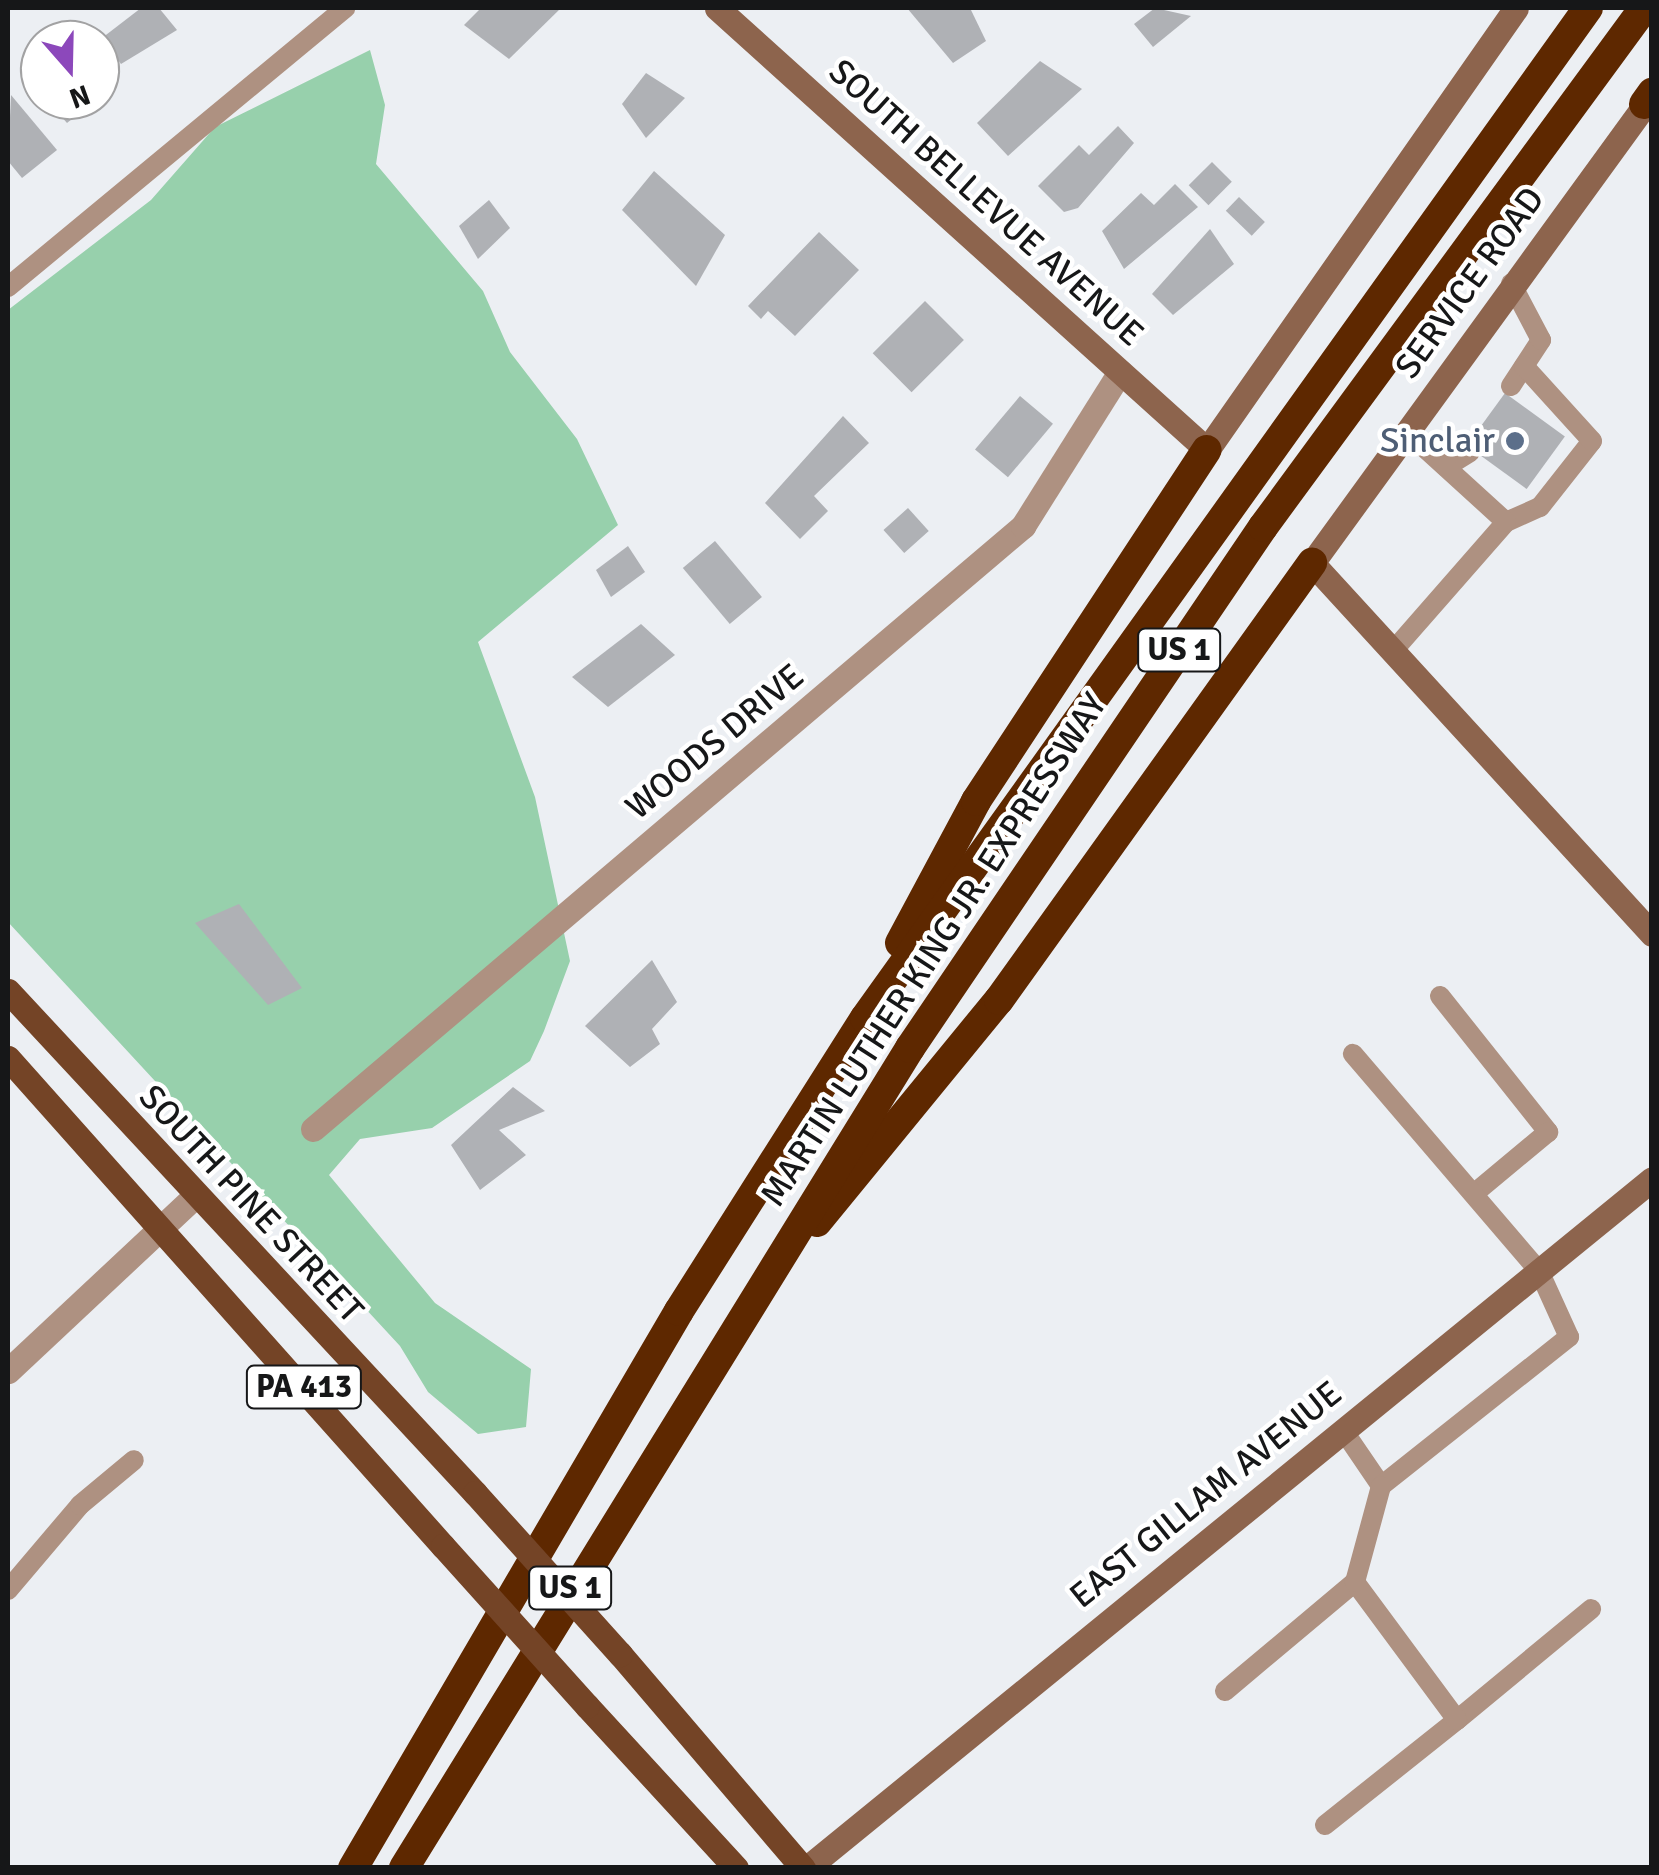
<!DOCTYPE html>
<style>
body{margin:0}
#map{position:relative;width:1659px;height:1875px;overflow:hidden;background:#eceff3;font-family:Signika,sans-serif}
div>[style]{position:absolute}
.green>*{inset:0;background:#97d0ac}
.building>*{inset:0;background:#afb1b5;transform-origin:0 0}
.lane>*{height:20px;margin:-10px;padding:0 10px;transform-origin:10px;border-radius:10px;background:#ae9181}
.street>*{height:25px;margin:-12.5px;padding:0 12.5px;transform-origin:12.5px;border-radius:12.5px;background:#ae9181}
.secondary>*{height:25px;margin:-12.5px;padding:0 12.5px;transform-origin:12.5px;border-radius:12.5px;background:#8d644d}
.primary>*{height:25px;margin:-12.5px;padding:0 12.5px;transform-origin:12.5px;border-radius:12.5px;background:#744426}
.highway>*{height:30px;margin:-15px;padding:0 15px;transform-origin:15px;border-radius:15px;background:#5e2800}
.primary-bridge>*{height:25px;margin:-12.5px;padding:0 12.5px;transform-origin:12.5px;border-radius:12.5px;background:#744426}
.dots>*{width:28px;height:28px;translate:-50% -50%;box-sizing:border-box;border:5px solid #fff;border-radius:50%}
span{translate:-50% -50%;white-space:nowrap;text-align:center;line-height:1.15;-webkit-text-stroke:9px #fff;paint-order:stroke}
.shield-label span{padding:2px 8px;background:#fff;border:2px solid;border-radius:8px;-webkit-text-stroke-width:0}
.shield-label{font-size:32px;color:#161718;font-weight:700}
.street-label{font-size:35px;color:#161718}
.service-label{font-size:35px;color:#4e5e75}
.right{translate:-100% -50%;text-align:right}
.frame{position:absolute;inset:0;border:10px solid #161718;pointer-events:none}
.north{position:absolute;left:20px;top:20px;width:100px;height:100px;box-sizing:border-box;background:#fff;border:2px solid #a2a2a3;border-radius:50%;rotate:160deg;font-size:28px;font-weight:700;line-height:40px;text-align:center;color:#161718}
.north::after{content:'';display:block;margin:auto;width:35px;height:45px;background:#8c48bb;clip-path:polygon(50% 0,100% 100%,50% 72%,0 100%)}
</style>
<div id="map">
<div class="green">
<i style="clip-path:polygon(370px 50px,385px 105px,376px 164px,483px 291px,510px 352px,577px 439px,618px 525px,478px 642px,535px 797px,570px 961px,544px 1031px,530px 1061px,432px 1128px,360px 1139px,329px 1175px,435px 1303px,531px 1369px,526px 1427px,478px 1434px,428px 1392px,400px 1346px,8px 922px,8px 310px,151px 200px,215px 127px)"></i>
</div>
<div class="building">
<i style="clip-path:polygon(141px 8px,159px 8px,177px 30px,121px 64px,102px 38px)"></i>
<i style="clip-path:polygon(481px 8px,561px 8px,509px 59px,464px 25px)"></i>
<i style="clip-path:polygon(907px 8px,970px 8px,986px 41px,953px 63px)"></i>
<i style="clip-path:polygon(1155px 8px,1191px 16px,1153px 47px,1134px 24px)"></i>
<i style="clip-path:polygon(40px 60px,40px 92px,25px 73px)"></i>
<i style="clip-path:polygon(1040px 61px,1082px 89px,1008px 156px,977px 123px)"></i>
<i style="clip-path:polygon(646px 73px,685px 98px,646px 138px,622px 104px)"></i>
<i style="clip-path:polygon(11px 95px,57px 150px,22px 178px,8px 161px)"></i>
<i style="clip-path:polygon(47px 100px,95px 100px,67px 123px)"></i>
<i style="clip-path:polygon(1118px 126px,1134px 143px,1078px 208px,1064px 212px,1038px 186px,1079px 145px,1089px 155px)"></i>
<i style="left:1212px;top:162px;width:28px;height:33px;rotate:45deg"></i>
<i style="clip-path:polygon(654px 171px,725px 235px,696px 286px,622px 210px)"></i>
<i style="clip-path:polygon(1175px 184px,1198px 207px,1124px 269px,1102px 231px,1141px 193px,1154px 205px)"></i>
<i style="left:1239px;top:197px;width:36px;height:19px;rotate:44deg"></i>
<i style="clip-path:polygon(489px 200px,510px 228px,478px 259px,459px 226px)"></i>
<i style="clip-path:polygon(1210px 229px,1234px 264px,1173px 315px,1152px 294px)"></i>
<i style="clip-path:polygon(819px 232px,859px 270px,795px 336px,768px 311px,761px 319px,748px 306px)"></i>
<i style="left:925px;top:301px;width:55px;height:74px;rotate:45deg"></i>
<i style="left:1505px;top:393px;width:74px;height:65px;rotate:36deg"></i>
<i style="left:1020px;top:396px;width:43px;height:70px;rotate:40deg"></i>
<i style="clip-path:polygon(843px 416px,869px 443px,814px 496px,828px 511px,800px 539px,765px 503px)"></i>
<i style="left:908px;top:508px;width:31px;height:33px;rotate:48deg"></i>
<i style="left:715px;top:541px;width:73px;height:42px;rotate:50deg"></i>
<i style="clip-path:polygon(628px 546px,645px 572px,611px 597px,596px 570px)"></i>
<i style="clip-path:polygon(641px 624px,675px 655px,608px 707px,572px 677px)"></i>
<i style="clip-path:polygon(239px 904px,302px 988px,268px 1005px,195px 923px)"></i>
<i style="clip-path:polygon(652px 960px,677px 1002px,652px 1029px,660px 1044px,630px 1067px,585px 1026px)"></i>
<i style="clip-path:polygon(513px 1087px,545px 1111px,499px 1130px,526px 1155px,480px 1190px,451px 1145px)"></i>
</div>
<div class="lane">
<i style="left:8px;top:287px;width:438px;rotate:-39.6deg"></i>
<i style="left:1511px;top:386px;width:55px;rotate:-56.9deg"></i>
<i style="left:1541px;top:340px;width:64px;rotate:-117.8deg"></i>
<i style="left:1446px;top:467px;width:28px;rotate:-32deg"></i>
<i style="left:1506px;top:522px;width:37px;rotate:-24deg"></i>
<i style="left:1540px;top:507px;width:84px;rotate:-51.8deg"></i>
<i style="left:1592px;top:441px;width:101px;rotate:-132.2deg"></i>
<i style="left:1393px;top:651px;width:171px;rotate:-48.8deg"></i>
<i style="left:1506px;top:522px;width:135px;rotate:-137.7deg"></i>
<i style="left:1440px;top:996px;width:174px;rotate:51.5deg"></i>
<i style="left:1548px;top:1132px;width:94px;rotate:140.2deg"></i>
<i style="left:1343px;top:1430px;width:68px;rotate:55.8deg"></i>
<i style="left:1381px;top:1486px;width:240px;rotate:-38.4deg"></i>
<i style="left:1569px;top:1337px;width:72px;rotate:-114.4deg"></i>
<i style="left:1539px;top:1271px;width:286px;rotate:-130.6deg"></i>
<i style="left:8px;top:1590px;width:111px;rotate:-49.7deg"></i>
<i style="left:80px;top:1505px;width:70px;rotate:-39.8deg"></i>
<i style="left:1225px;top:1691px;width:170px;rotate:-40deg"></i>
<i style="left:1457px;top:1720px;width:174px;rotate:-39.6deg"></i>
<i style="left:1325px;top:1825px;width:169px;rotate:-38.5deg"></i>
<i style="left:1457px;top:1720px;width:172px;rotate:-126.5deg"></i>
<i style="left:1355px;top:1582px;width:99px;rotate:-74.8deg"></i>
</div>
<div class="street">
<i style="left:313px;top:1129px;width:932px;rotate:-40.34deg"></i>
<i style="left:1023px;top:526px;width:182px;rotate:-57.8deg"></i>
<i style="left:8px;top:1371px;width:253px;rotate:-43.1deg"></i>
</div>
<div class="secondary">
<i style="left:717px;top:8px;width:660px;rotate:42.05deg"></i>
<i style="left:1207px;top:450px;width:539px;rotate:-55.04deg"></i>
<i style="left:1652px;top:95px;width:578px;rotate:126deg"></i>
<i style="left:1312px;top:563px;width:503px;rotate:47.5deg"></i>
<i style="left:807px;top:1868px;width:1090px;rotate:-39.19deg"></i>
</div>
<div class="primary">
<i style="left:8px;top:991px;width:686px;rotate:47.07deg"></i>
<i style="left:8px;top:1058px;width:654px;rotate:48.29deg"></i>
<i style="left:620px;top:1654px;width:282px;rotate:49.5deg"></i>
<i style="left:587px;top:1706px;width:220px;rotate:47.4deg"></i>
</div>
<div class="highway">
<i style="left:1644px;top:104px;width:14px;rotate:-54deg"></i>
<i style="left:900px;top:943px;width:161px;rotate:-61.8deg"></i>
<i style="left:976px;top:801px;width:420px;rotate:-56.7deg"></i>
<i style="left:817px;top:1222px;width:287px;rotate:-50.7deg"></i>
<i style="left:999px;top:1000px;width:538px;rotate:-54.39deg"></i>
<i style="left:353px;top:1868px;width:645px;rotate:-59.66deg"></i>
<i style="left:679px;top:1311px;width:347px;rotate:-57.6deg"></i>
<i style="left:865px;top:1018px;width:1242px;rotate:-54.4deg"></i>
<i style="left:404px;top:1868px;width:964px;rotate:-58.32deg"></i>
<i style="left:910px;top:1048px;width:629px;rotate:-55.88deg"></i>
<i style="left:1263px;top:527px;width:644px;rotate:-53.72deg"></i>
</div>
<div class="primary-bridge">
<i style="left:475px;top:1493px;width:217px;rotate:48deg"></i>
<i style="left:443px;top:1546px;width:215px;rotate:48deg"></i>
</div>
<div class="dots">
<i style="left:1515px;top:441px;background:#5c6f8a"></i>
</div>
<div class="shield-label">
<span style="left:1179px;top:650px">US 1</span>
<span style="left:304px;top:1387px">PA 413</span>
<span style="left:570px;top:1588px">US 1</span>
</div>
<div class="street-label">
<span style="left:986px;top:203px;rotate:42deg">SOUTH BELLEVUE AVENUE</span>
<span style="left:1470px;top:283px;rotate:-54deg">SERVICE ROAD</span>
<span style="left:715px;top:742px;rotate:-40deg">WOODS DRIVE</span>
<span style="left:934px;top:950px;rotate:-57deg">MARTIN LUTHER KING JR. EXPRESSWAY</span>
<span style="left:251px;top:1204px;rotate:47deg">SOUTH PINE STREET</span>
<span style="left:1206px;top:1495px;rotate:-39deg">EAST GILLAM AVENUE</span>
</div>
<div class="service-label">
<span class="right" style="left:1495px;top:441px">Sinclair</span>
</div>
<div class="frame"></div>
<div class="north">N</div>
</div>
